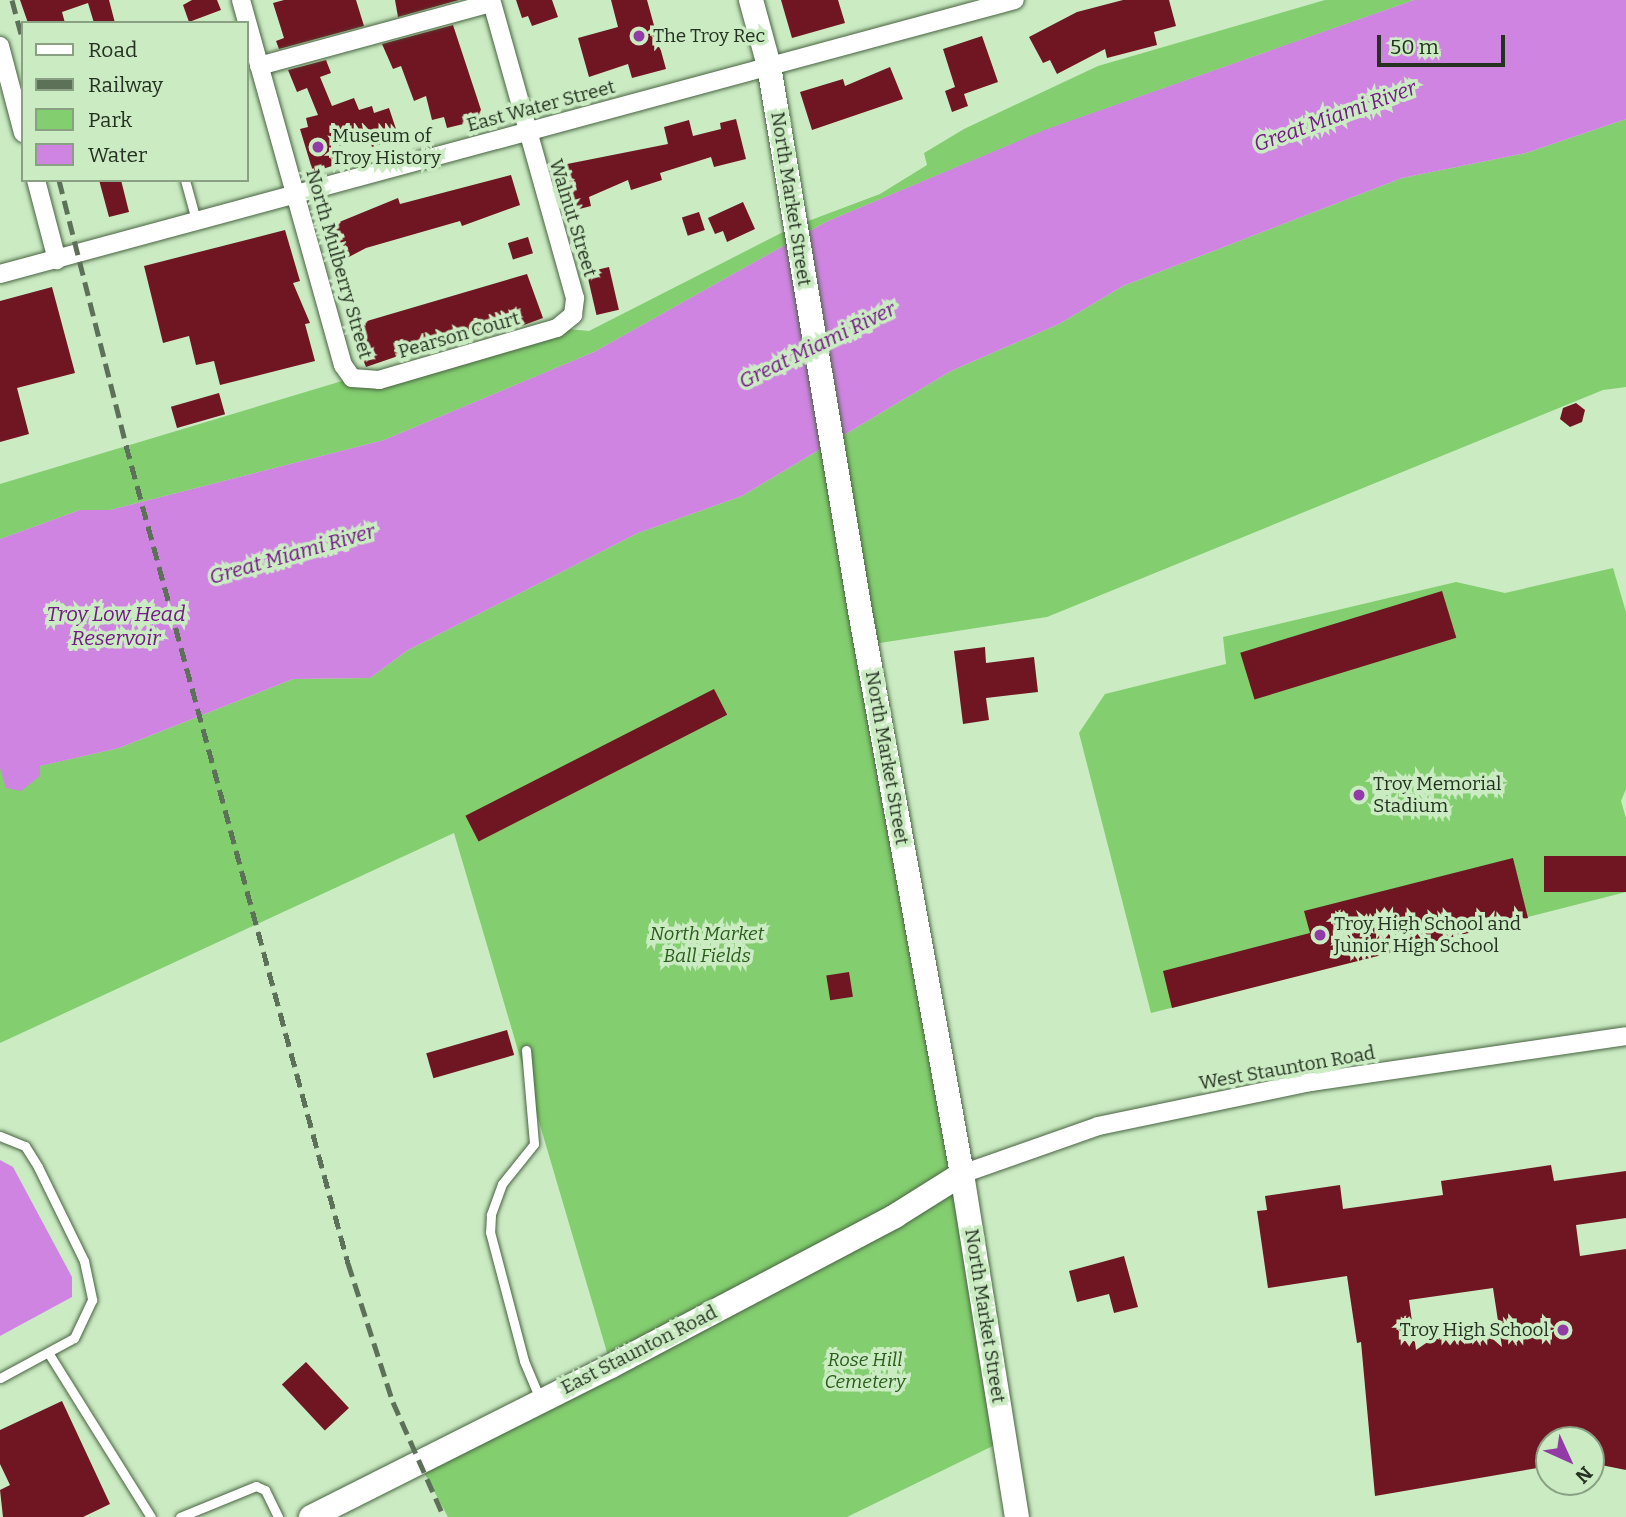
<!DOCTYPE html>
<style>
body{margin:0}
#map{position:relative;width:1626px;height:1517px;overflow:hidden;background:#cbebc3;font-family:Bitter,serif}
div>[style]{position:absolute}
.green>*{inset:0;background:#83ce6f}
.water>*{inset:0;background:#cf84e2}
.building>*{inset:0;background:#6f1622;transform-origin:0 0}
.roads{filter:drop-shadow(0 0 2px #486441) drop-shadow(0 0 2px #486441)}
.lane>*{height:9px;margin:-4.5px;padding:0 4.5px;transform-origin:4.5px;border-radius:4.5px;background:#fff}
.street>*{height:18px;margin:-9px;padding:0 9px;transform-origin:9px;border-radius:9px;background:#fff}
.secondary>*{height:24px;margin:-12px;padding:0 12px;transform-origin:12px;border-radius:12px;background:#fff}
.rail>*{height:5px;margin-top:-2.5px;transform-origin:0;background:repeating-linear-gradient(90deg,#5d7058 0 14px,transparent 0 21px)}
.dots>*{width:19px;height:19px;translate:-50% -50%;box-sizing:border-box;border:4px solid #cbebc3;border-radius:50%}
span{translate:-50% -50%;white-space:nowrap;text-align:center;line-height:1.15;-webkit-text-stroke:7px #cbebc3;paint-order:stroke}
.poi-label{font-size:19px;color:#253121}
.left{translate:0 -50%;text-align:left}
.right{translate:-100% -50%;text-align:right}
.street-label{font-size:19px;color:#253121}
.park-label{font-size:19px;color:#2a5c1b;font-style:italic}
.water-label{font-size:21px;color:#75188a;font-style:italic}
.legend{position:absolute;left:21px;top:21px;width:228px;height:161px;box-sizing:border-box;background:#cbebc3;border:2px solid #89a182;margin:0;padding:9px 12px;list-style:none;font-size:21px;color:#253121}
.legend li{display:flex;align-items:center;gap:14px;height:35px}
.legend b{width:35px;border:2px solid #89a182}
.north{position:absolute;left:1535px;top:1426px;width:70px;height:70px;box-sizing:border-box;background:#cbebc3;border:2px solid #89a182;border-radius:50%;rotate:135deg;font-size:19px;font-weight:700;line-height:28px;text-align:center;color:#253121}
.north::after{content:'';display:block;margin:auto;width:24px;height:32px;background:#923ba7;clip-path:polygon(50% 0,100% 100%,50% 72%,0 100%)}
.scale{position:absolute;left:1377px;top:35px;width:128px;height:32px;box-sizing:border-box;border:4px solid #253121;border-top:0;padding-left:9px;font-size:21px;line-height:24px;white-space:nowrap;color:#253121;-webkit-text-stroke:5px #cbebc3;paint-order:stroke}
</style>
<div id="map">
<div class="green">
<i style="clip-path:polygon(1325px 0,1414px 0,1048px 129px,828px 221px,594px 352px,384px 440px,110px 510px,80px 510px,0 539px,0 484px,352px 378px,557px 328px,589px 331px,795px 226px,880px 194px,927px 165px,924px 153px,964px 129px,1098px 66px)"></i>
<i style="clip-path:polygon(1626px 119px,1626px 387px,1603px 390px,1047px 617px,867px 645px,1005px 1440px,847px 1517px,448px 1517px,420px 1465px,611px 1366px,454px 833px,0 1043px,0 768px,39px 766px,119px 748px,293px 679px,370px 678px,408px 650px,638px 533px,742px 496px,951px 371px,1059px 324px,1123px 286px,1402px 178px,1526px 153px)"></i>
<i style="clip-path:polygon(1613px 568px,1626px 612px,1626px 789px,1621px 801px,1626px 818px,1626px 892px,1151px 1013px,1079px 733px,1105px 694px,1226px 664px,1223px 637px,1456px 582px,1505px 593px)"></i>
</div>
<div class="water">
<i style="clip-path:polygon(1414px 0,1626px 0,1626px 119px,1526px 153px,1402px 178px,1123px 286px,1059px 324px,951px 371px,742px 496px,638px 533px,408px 650px,370px 678px,293px 679px,119px 748px,40px 766px,40px 776px,21px 791px,6px 788px,0 768px,0 539px,80px 510px,110px 510px,384px 440px,594px 352px,828px 221px,1047px 129px)"></i>
<i style="clip-path:polygon(0 1160px,13px 1167px,72px 1277px,72px 1297px,0 1336px)"></i>
</div>
<div class="building">
<i style="clip-path:polygon(20px 0,109px 0,115px 23px,94px 23px,88px 3px,62px 12px,65px 23px,28px 23px)"></i>
<i style="clip-path:polygon(192px 0,217px 0,221px 10px,189px 22px,183px 5px)"></i>
<i style="clip-path:polygon(284px 0,356px 0,364px 26px,279px 49px,276px 41px,284px 38px,273px 3px)"></i>
<i style="clip-path:polygon(395px 0,459px 0,398px 17px)"></i>
<i style="clip-path:polygon(516px 0,552px 0,558px 17px,532px 26px,528px 16px,522px 18px)"></i>
<i style="clip-path:polygon(611px 0,647px 0,666px 69px,632px 78px,628px 64px,589px 77px,578px 38px,618px 27px)"></i>
<i style="clip-path:polygon(781px 0,838px 0,845px 23px,792px 38px)"></i>
<i style="clip-path:polygon(1123px 0,1169px 0,1176px 26px,1154px 32px,1157px 45px,1107px 58px,1105px 49px,1057px 74px,1050px 60px,1043px 63px,1029px 37px,1077px 12px)"></i>
<i style="clip-path:polygon(453px 25px,484px 119px,447px 128px,444px 117px,432px 120px,426px 96px,414px 101px,401px 66px,393px 69px,382px 44px)"></i>
<i style="clip-path:polygon(982px 36px,998px 82px,964px 94px,968px 106px,952px 112px,945px 91px,955px 87px,943px 49px)"></i>
<i style="clip-path:polygon(326px 60px,331px 73px,320px 77px,332px 106px,354px 98px,359px 110px,372px 106px,374px 113px,389px 108px,399px 138px,372px 147px,369px 137px,331px 150px,335px 165px,313px 172px,300px 129px,308px 127px,306px 118px,318px 115px,307px 88px,297px 92px,288px 70px)"></i>
<i style="clip-path:polygon(890px 67px,903px 99px,812px 130px,800px 92px,843px 79px,845px 86px)"></i>
<i style="clip-path:polygon(736px 119px,746px 159px,714px 167px,711px 157px,660px 173px,662px 180px,631px 190px,628px 180px,589px 197px,591px 206px,564px 213px,552px 167px,668px 144px,664px 127px,689px 120px,693px 136px,721px 129px,720px 123px)"></i>
<i style="clip-path:polygon(511px 175px,520px 205px,462px 226px,460px 221px,366px 248px,345px 259px,332px 225px,398px 198px,400px 204px)"></i>
<i style="clip-path:polygon(99px 180px,121px 180px,129px 212px,109px 217px)"></i>
<i style="clip-path:polygon(743px 202px,755px 229px,727px 242px,723px 231px,715px 234px,708px 218px)"></i>
<i style="left:699px;top:212px;width:19px;height:18px;rotate:72deg"></i>
<i style="clip-path:polygon(285px 230px,300px 281px,293px 283px,310px 323px,305px 324px,315px 361px,220px 385px,214px 361px,196px 365px,189px 336px,163px 343px,144px 266px)"></i>
<i style="left:528px;top:237px;width:17px;height:21px;rotate:73deg"></i>
<i style="left:609px;top:267px;width:44px;height:23px;rotate:77deg"></i>
<i style="clip-path:polygon(527px 274px,543px 318px,516px 328px,513px 322px,438px 349px,436px 343px,366px 367px,350px 326px)"></i>
<i style="clip-path:polygon(52px 287px,75px 373px,17px 388px,29px 434px,0 442px,0 301px)"></i>
<i style="left:219px;top:393px;width:22px;height:50px;rotate:74deg"></i>
<i style="clip-path:polygon(1576px 403px,1585px 410px,1582px 422px,1570px 427px,1560px 419px,1563px 408px)"></i>
<i style="left:1442px;top:591px;width:49px;height:211px;rotate:73deg"></i>
<i style="clip-path:polygon(985px 647px,986px 663px,1034px 657px,1038px 692px,986px 698px,989px 720px,963px 724px,954px 651px)"></i>
<i style="left:714px;top:689px;width:29px;height:279px;rotate:63deg"></i>
<i style="left:1626px;top:856px;width:36px;height:82px;rotate:90deg"></i>
<i style="clip-path:polygon(1513px 858px,1528px 918px,1172px 1008px,1163px 971px,1310px 933px,1304px 911px)"></i>
<i style="left:849px;top:972px;width:25px;height:23px;rotate:81deg"></i>
<i style="left:507px;top:1030px;width:26px;height:84px;rotate:74deg"></i>
<i style="clip-path:polygon(evenodd,1551px 1165px,1554px 1181px,1626px 1171px,1626px 1218px,1576px 1225px,1580px 1256px,1626px 1249px,1626px 1470px,1591px 1463px,1591px 1440px,1549px 1440px,1549px 1466px,1375px 1496px,1361px 1342px,1357px 1343px,1347px 1276px,1268px 1288px,1257px 1211px,1267px 1210px,1265px 1196px,1340px 1185px,1343px 1209px,1443px 1195px,1441px 1181px,1551px 1165px,1493px 1288px,1502px 1347px,1480px 1328px,1472px 1338px,1459px 1332px,1450px 1341px,1435px 1337px,1416px 1350px,1409px 1300px,1493px 1288px)"></i>
<i style="clip-path:polygon(1124px 1256px,1138px 1307px,1114px 1313px,1109px 1294px,1077px 1302px,1069px 1271px)"></i>
<i style="left:306px;top:1362px;width:63px;height:33px;rotate:47deg"></i>
<i style="clip-path:polygon(62px 1401px,110px 1504px,83px 1517px,3px 1517px,0 1490px,10px 1485px,0 1464px,0 1430px)"></i>
</div>
<div class="roads">
<div class="lane">
<i style="left:185px;top:180px;width:41px;rotate:74.6deg"></i>
<i style="left:526px;top:1050px;width:94px;rotate:85.1deg"></i>
<i style="left:534px;top:1144px;width:51px;rotate:128.7deg"></i>
<i style="left:502px;top:1184px;width:33px;rotate:110deg"></i>
<i style="left:491px;top:1215px;width:17px;rotate:93deg"></i>
<i style="left:490px;top:1232px;width:133px;rotate:75.2deg"></i>
<i style="left:524px;top:1361px;width:41px;rotate:67.2deg"></i>
<i style="left:0;top:1136px;width:27px;rotate:22deg"></i>
<i style="left:25px;top:1146px;width:25px;rotate:58deg"></i>
<i style="left:38px;top:1167px;width:105px;rotate:63.9deg"></i>
<i style="left:84px;top:1261px;width:40px;rotate:78deg"></i>
<i style="left:92px;top:1300px;width:42px;rotate:115.3deg"></i>
<i style="left:74px;top:1338px;width:84px;rotate:151.6deg"></i>
<i style="left:49px;top:1354px;width:192px;rotate:58deg"></i>
<i style="left:180px;top:1517px;width:82px;rotate:-22.2deg"></i>
<i style="left:256px;top:1486px;width:10px;rotate:24deg"></i>
<i style="left:265px;top:1490px;width:30px;rotate:64deg"></i>
</div>
<div class="street">
<i style="left:241px;top:0;width:379px;rotate:74.4deg"></i>
<i style="left:343px;top:365px;width:16px;rotate:55deg"></i>
<i style="left:352px;top:378px;width:27px;rotate:4deg"></i>
<i style="left:379px;top:380px;width:185px;rotate:-16.3deg"></i>
<i style="left:557px;top:328px;width:21px;rotate:-39deg"></i>
<i style="left:573px;top:315px;width:17px;rotate:-83deg"></i>
<i style="left:575px;top:298px;width:310px;rotate:-105.7deg"></i>
<i style="left:0;top:46px;width:90px;rotate:75.2deg"></i>
<i style="left:259px;top:66px;width:240px;rotate:-15.2deg"></i>
<i style="left:36px;top:180px;width:83px;rotate:75.3deg"></i>
<i style="left:0;top:274px;width:1051px;rotate:-15.11deg"></i>
<i style="left:962px;top:1174px;width:144px;rotate:-19.4deg"></i>
<i style="left:1098px;top:1126px;width:217px;rotate:-11.7deg"></i>
<i style="left:1311px;top:1082px;width:318px;rotate:-8.3deg"></i>
</div>
<div class="secondary">
<i style="left:751px;top:0;width:68px;rotate:74.7deg"></i>
<i style="left:769px;top:66px;width:553px;rotate:80.52deg"></i>
<i style="left:860px;top:611px;width:572px;rotate:79.73deg"></i>
<i style="left:962px;top:1174px;width:347px;rotate:80.9deg"></i>
<i style="left:311px;top:1517px;width:336px;rotate:-26.7deg"></i>
<i style="left:611px;top:1366px;width:321px;rotate:-27.8deg"></i>
<i style="left:895px;top:1216px;width:79px;rotate:-32.1deg"></i>
</div>
</div>
<div class="rail">
<i style="left:12px;top:0;width:42px;rotate:75deg"></i>
<i style="left:59px;top:180px;width:273px;rotate:75.8deg"></i>
<i style="left:126px;top:445px;width:848px;rotate:74.82deg"></i>
<i style="left:348px;top:1263px;width:146px;rotate:72.1deg"></i>
<i style="left:393px;top:1402px;width:126px;rotate:66.1deg"></i>
</div>
<div class="dots">
<i style="left:639px;top:36px;background:#923ba7"></i>
<i style="left:318px;top:147px;background:#923ba7"></i>
<i style="left:1359px;top:795px;background:#923ba7"></i>
<i style="left:1320px;top:935px;background:#923ba7"></i>
<i style="left:1563px;top:1330px;background:#923ba7"></i>
</div>
<div class="poi-label">
<span class="left" style="left:653px;top:36px">The Troy Rec</span>
<span class="left" style="left:332px;top:147px">Museum of<br>Troy History</span>
<span class="left" style="left:1373px;top:795px">Troy Memorial<br>Stadium</span>
<span class="left" style="left:1334px;top:935px">Troy High School and<br>Junior High School</span>
<span class="right" style="left:1549px;top:1330px">Troy High School</span>
</div>
<div class="street-label">
<span style="left:541px;top:106px;rotate:-15deg">East Water Street</span>
<span style="left:791px;top:199px;rotate:81deg">North Market Street</span>
<span style="left:573px;top:218px;rotate:73deg">Walnut Street</span>
<span style="left:339px;top:264px;rotate:74deg">North Mulberry Street</span>
<span style="left:459px;top:335px;rotate:-16deg">Pearson Court</span>
<span style="left:887px;top:758px;rotate:80deg">North Market Street</span>
<span style="left:1287px;top:1068px;rotate:-10deg">West Staunton Road</span>
<span style="left:985px;top:1316px;rotate:81deg">North Market Street</span>
<span style="left:639px;top:1350px;rotate:-27deg">East Staunton Road</span>
</div>
<div class="park-label">
<span style="left:707px;top:945px">North Market<br>Ball Fields</span>
<span style="left:865px;top:1371px">Rose Hill<br>Cemetery</span>
</div>
<div class="water-label">
<span style="left:1335px;top:116px;rotate:-20deg">Great Miami River</span>
<span style="left:817px;top:345px;rotate:-26deg">Great Miami River</span>
<span style="left:292px;top:554px;rotate:-16deg">Great Miami River</span>
<span style="left:116px;top:626px">Troy Low Head<br>Reservoir</span>
</div>
<ul class="legend">
<li><b style="height:9px;background:#fff"></b>Road</li>
<li><b style="height:9px;background:#5d7058"></b>Railway</li>
<li><b style="height:19px;background:#83ce6f"></b>Park</li>
<li><b style="height:19px;background:#cf84e2"></b>Water</li>
</ul>
<div class="north">N</div>
<div class="scale">50 m</div>
</div>
